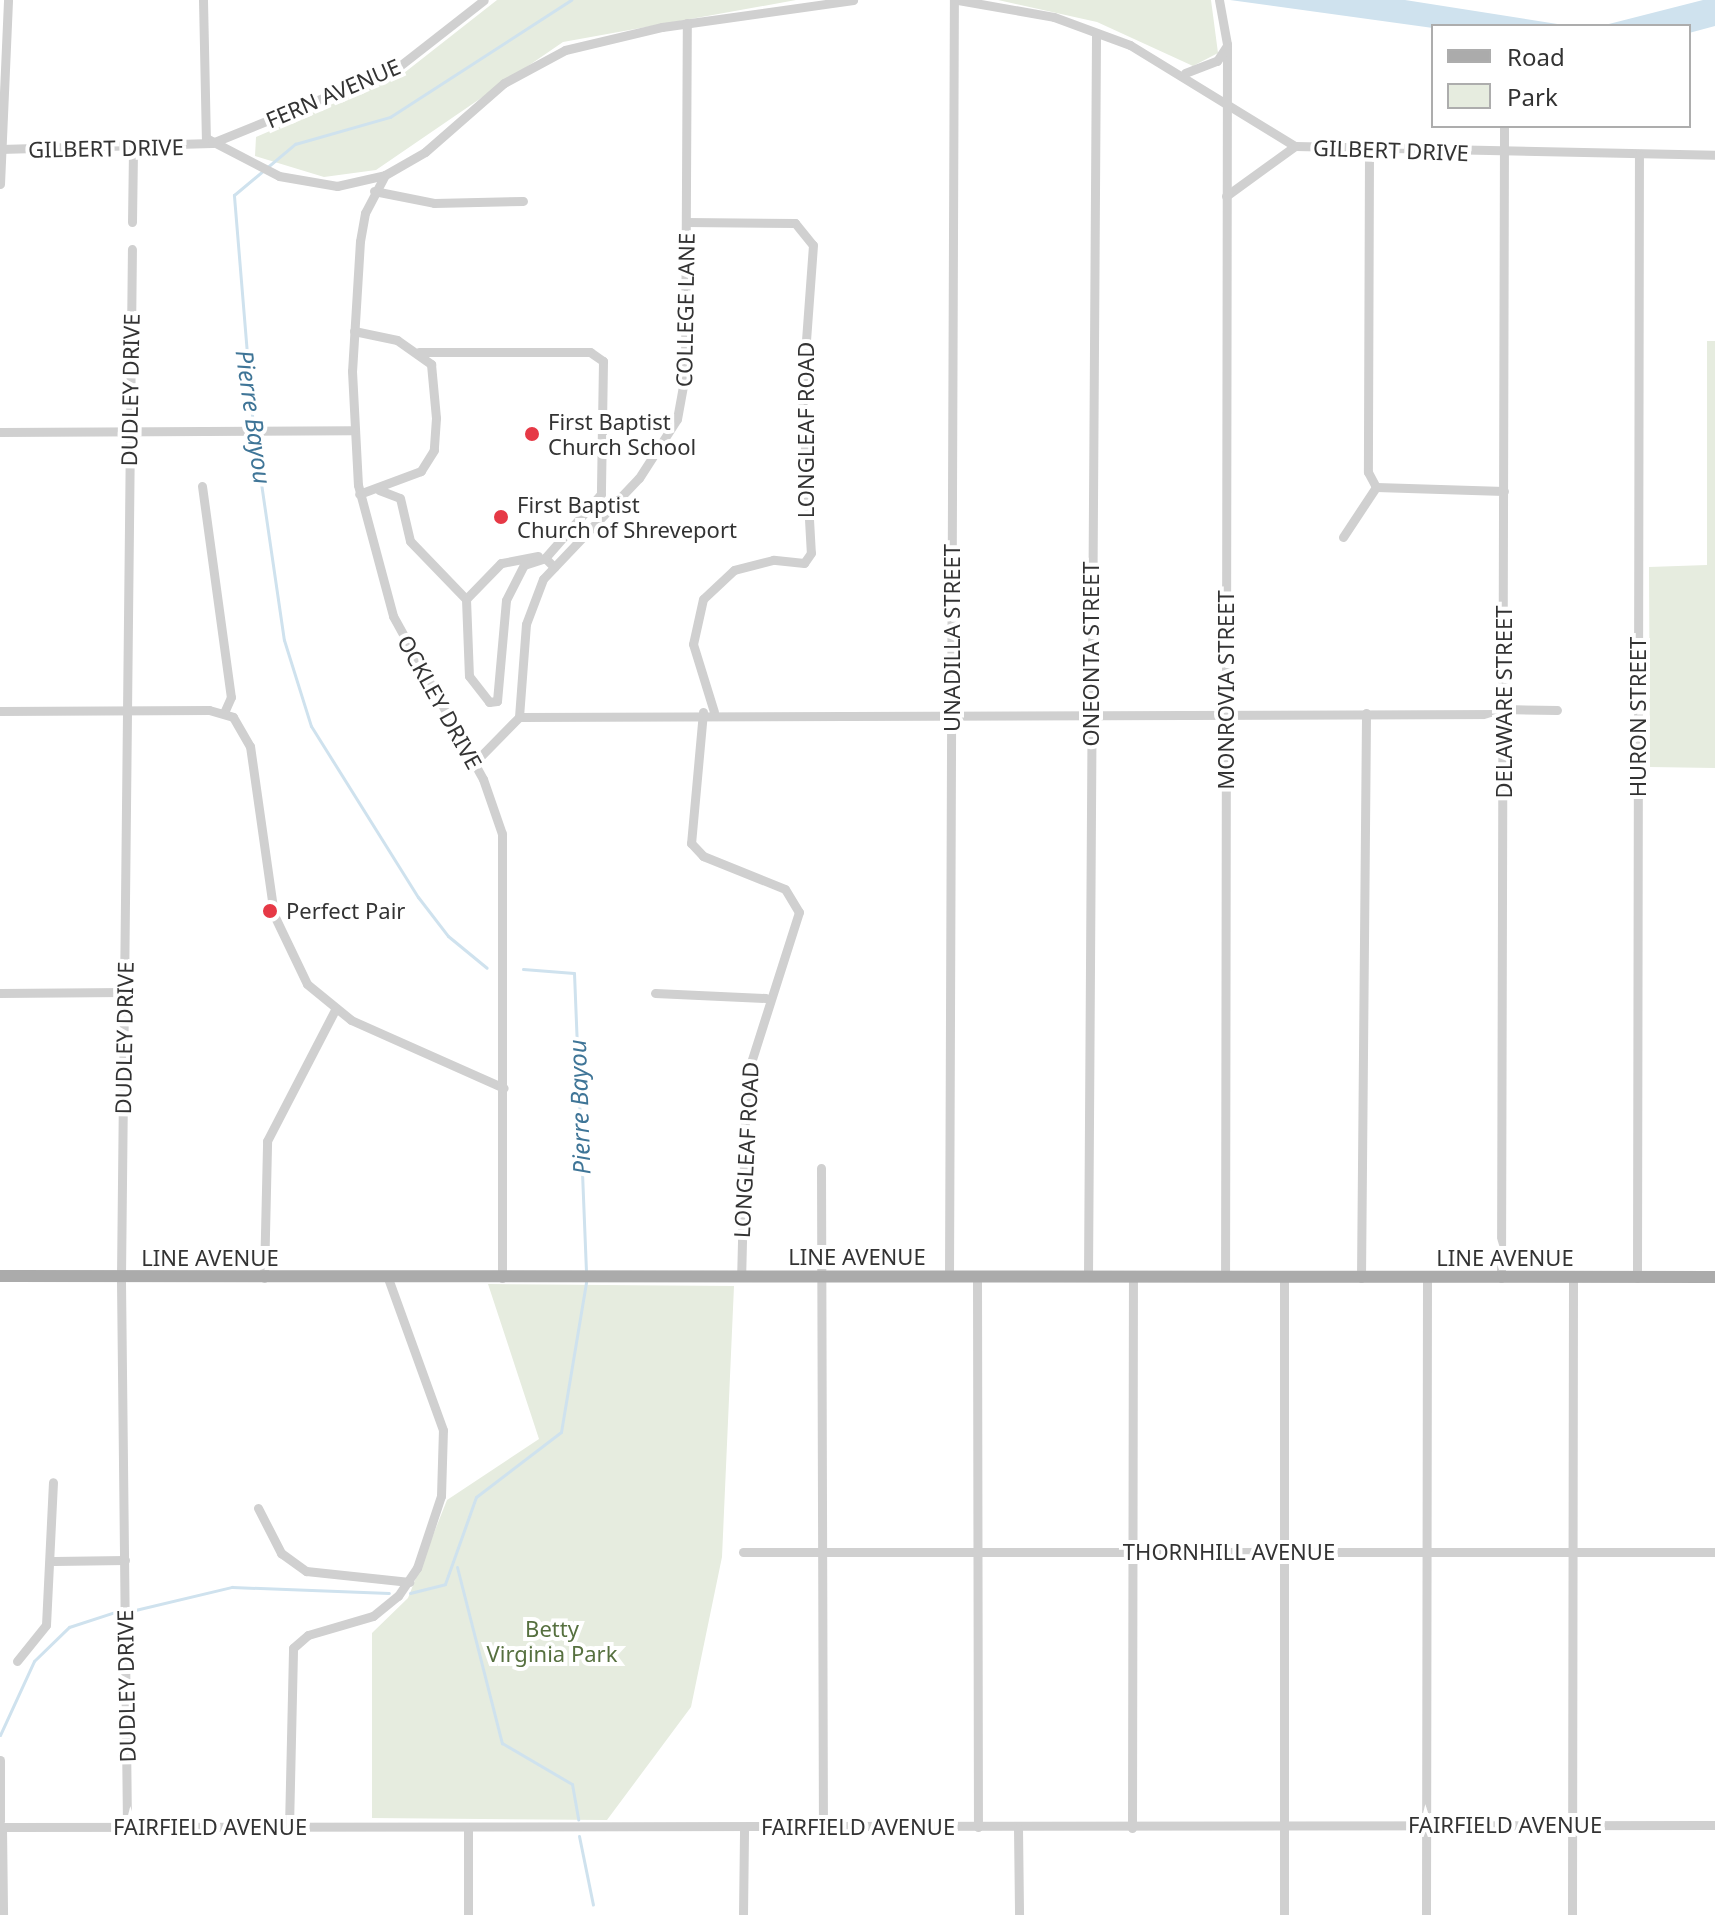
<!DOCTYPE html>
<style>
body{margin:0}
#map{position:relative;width:1715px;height:1915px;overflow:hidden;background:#fff;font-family:"Noto Sans",sans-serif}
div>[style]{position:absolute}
.green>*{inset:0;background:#e6ecdf}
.water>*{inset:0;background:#cfe2ee}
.stream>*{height:3px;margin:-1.5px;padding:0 1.5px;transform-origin:1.5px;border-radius:1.5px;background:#cfe2ee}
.minor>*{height:9px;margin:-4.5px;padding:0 4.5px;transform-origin:4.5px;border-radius:4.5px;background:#d0d0d0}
.major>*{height:12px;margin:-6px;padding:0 6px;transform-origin:6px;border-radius:6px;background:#ababab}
.dots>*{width:22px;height:22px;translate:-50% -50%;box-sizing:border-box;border:4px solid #fff;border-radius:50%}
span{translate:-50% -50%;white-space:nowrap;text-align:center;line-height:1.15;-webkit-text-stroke:8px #fff;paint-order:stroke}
.street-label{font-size:22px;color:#333}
.poi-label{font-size:22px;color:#333}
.left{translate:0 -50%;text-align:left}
.park-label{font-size:22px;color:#56703f}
.water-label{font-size:24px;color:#3f7597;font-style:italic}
.legend{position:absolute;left:1431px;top:24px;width:260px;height:104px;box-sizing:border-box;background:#fff;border:2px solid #adadad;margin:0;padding:10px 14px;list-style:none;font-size:24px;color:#333}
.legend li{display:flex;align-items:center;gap:16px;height:40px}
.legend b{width:40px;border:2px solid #adadad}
</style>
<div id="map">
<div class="green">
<i style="clip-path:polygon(497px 0,796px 0,563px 42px,376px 170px,324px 177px,255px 156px,256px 137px,404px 73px)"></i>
<i style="clip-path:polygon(998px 0,1211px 0,1218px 53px,1193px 66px,1097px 22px)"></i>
<i style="clip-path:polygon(1707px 341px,1715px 341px,1715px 768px,1650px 767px,1649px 567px,1707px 565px)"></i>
<i style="clip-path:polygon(488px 1284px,734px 1286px,722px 1557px,691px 1707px,607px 1820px,372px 1818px,372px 1633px,408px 1598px,447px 1500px,539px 1439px)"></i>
</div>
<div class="water">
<i style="clip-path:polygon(1230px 0,1405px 0,1570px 26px,1433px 28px)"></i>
<i style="clip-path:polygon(1703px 0,1715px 0,1715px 26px,1689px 33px,1689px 26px,1601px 26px)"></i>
</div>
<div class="stream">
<i style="left:253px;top:427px;width:233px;rotate:-94.7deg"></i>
<i style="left:234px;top:195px;width:80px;rotate:-39.9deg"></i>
<i style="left:295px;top:144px;width:99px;rotate:-15.9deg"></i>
<i style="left:390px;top:117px;width:216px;rotate:-32.9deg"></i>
<i style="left:254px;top:435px;width:207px;rotate:81.7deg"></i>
<i style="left:284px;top:640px;width:90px;rotate:72.6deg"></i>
<i style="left:311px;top:726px;width:202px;rotate:58deg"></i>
<i style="left:418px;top:897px;width:49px;rotate:52.4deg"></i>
<i style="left:448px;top:936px;width:50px;rotate:39.4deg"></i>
<i style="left:523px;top:969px;width:51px;rotate:4.5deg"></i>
<i style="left:574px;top:973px;width:301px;rotate:87.7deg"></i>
<i style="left:457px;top:1567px;width:182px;rotate:75.7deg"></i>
<i style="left:502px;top:1743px;width:81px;rotate:30.4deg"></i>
<i style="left:572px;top:1784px;width:36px;rotate:80deg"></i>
<i style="left:410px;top:1593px;width:36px;rotate:-14deg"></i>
<i style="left:445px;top:1584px;width:92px;rotate:-70.4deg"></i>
<i style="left:476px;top:1497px;width:107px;rotate:-37.4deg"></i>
<i style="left:561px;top:1432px;width:152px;rotate:-80.5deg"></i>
<i style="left:131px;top:1611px;width:104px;rotate:-13.4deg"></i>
<i style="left:232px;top:1587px;width:157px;rotate:2.2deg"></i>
<i style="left:0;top:1735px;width:81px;rotate:-65.3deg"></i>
<i style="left:34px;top:1661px;width:49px;rotate:-44.2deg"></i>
<i style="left:69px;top:1627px;width:48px;rotate:-18.1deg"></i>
<i style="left:579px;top:1836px;width:70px;rotate:78.5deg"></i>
</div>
<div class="minor">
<i style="left:203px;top:0;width:138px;rotate:88.8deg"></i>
<i style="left:206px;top:138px;width:82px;rotate:27.5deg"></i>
<i style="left:279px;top:176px;width:59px;rotate:9.8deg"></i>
<i style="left:337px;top:186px;width:49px;rotate:-12.9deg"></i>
<i style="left:385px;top:175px;width:46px;rotate:-29.9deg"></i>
<i style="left:425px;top:152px;width:105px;rotate:-41.1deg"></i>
<i style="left:504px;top:83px;width:69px;rotate:-28.4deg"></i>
<i style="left:565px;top:50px;width:100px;rotate:-13.3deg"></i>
<i style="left:662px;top:27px;width:193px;rotate:-8deg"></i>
<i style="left:958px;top:0;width:97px;rotate:10deg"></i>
<i style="left:1054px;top:17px;width:81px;rotate:20.2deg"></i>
<i style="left:1130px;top:45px;width:193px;rotate:31.5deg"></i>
<i style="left:1295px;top:146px;width:420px;rotate:1.2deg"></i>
<i style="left:1219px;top:0;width:45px;rotate:79.7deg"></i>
<i style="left:1227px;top:44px;width:1233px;rotate:90.09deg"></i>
<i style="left:1185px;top:73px;width:34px;rotate:-21deg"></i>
<i style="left:1217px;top:61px;width:17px;rotate:-57deg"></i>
<i style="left:0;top:149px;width:212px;rotate:-1.6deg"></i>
<i style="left:212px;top:143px;width:200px;rotate:-22.1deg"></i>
<i style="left:397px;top:68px;width:110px;rotate:-38deg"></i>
<i style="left:1369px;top:152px;width:320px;rotate:90.2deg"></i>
<i style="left:1368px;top:472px;width:17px;rotate:62deg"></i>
<i style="left:385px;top:175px;width:43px;rotate:117.8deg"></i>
<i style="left:365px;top:213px;width:28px;rotate:100deg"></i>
<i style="left:360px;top:241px;width:130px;rotate:93.5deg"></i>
<i style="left:352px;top:371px;width:114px;rotate:87deg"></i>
<i style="left:358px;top:485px;width:136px;rotate:75deg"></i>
<i style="left:393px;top:616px;width:186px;rotate:61.1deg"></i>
<i style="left:483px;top:779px;width:58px;rotate:70.9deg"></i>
<i style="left:502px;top:834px;width:444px;rotate:90deg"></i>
<i style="left:0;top:184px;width:184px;rotate:-87.5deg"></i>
<i style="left:374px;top:191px;width:61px;rotate:11.3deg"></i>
<i style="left:434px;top:203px;width:89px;rotate:-1.3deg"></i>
<i style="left:1226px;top:196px;width:85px;rotate:-35.9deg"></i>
<i style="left:132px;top:222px;width:74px;rotate:-89.2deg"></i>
<i style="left:686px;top:222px;width:109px;rotate:0.5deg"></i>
<i style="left:795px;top:223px;width:28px;rotate:51deg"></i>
<i style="left:813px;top:245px;width:149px;rotate:94.2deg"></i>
<i style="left:802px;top:394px;width:159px;rotate:86.8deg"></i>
<i style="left:811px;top:553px;width:12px;rotate:125deg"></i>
<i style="left:804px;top:563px;width:31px;rotate:-174deg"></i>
<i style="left:773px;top:560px;width:40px;rotate:165.6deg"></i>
<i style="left:734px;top:570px;width:42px;rotate:136.9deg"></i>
<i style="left:703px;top:599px;width:46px;rotate:102.5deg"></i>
<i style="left:693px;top:644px;width:71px;rotate:72.8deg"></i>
<i style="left:354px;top:331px;width:44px;rotate:11.8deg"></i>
<i style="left:397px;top:340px;width:42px;rotate:35.2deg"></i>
<i style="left:431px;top:364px;width:54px;rotate:84.7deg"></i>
<i style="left:436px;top:418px;width:32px;rotate:94deg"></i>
<i style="left:434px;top:450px;width:25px;rotate:122deg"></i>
<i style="left:421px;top:471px;width:66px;rotate:159.6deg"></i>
<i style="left:419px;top:352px;width:171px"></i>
<i style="left:590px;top:352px;width:16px;rotate:35deg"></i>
<i style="left:603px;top:361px;width:133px;rotate:90.9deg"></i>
<i style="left:601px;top:494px;width:85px;rotate:131.2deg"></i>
<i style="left:545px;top:558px;width:13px;rotate:45deg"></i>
<i style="left:0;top:432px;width:353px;rotate:-0.3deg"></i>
<i style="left:202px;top:486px;width:213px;rotate:82.2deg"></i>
<i style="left:231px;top:697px;width:17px;rotate:114deg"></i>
<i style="left:379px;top:490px;width:22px;rotate:21deg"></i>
<i style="left:400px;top:498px;width:44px;rotate:76.9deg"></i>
<i style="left:410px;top:541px;width:81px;rotate:46deg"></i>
<i style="left:1343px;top:537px;width:60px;rotate:-56.6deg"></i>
<i style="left:1376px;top:487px;width:128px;rotate:1.8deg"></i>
<i style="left:538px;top:556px;width:38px;rotate:169deg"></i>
<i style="left:501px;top:563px;width:50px;rotate:134.2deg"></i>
<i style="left:466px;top:599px;width:77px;rotate:87.8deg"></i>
<i style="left:469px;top:676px;width:33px;rotate:52deg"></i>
<i style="left:489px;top:702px;width:8px;rotate:-7deg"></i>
<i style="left:497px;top:701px;width:101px;rotate:-84.9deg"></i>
<i style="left:506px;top:600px;width:39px;rotate:-63deg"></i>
<i style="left:524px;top:565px;width:22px;rotate:-18deg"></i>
<i style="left:1503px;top:709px;width:54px;rotate:1.1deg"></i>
<i style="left:0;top:711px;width:209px;rotate:-0.3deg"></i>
<i style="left:209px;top:710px;width:25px;rotate:16deg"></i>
<i style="left:233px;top:717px;width:34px;rotate:60deg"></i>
<i style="left:250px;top:746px;width:171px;rotate:81.9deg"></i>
<i style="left:274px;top:915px;width:76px;rotate:64.4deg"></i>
<i style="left:307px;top:984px;width:57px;rotate:39.3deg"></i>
<i style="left:351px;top:1020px;width:167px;rotate:24deg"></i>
<i style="left:703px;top:712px;width:132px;rotate:95.2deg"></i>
<i style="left:691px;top:843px;width:18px;rotate:47deg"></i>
<i style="left:703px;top:856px;width:88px;rotate:21.9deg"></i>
<i style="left:785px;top:889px;width:27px;rotate:59deg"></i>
<i style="left:799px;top:912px;width:174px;rotate:107.7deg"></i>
<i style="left:746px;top:1078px;width:199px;rotate:91.4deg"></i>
<i style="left:519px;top:717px;width:984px;rotate:-0.17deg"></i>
<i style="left:474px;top:763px;width:64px;rotate:-45.6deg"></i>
<i style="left:519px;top:717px;width:93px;rotate:-85.7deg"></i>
<i style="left:526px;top:624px;width:48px;rotate:-69.3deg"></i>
<i style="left:543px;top:579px;width:139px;rotate:-46.5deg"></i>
<i style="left:639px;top:478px;width:70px;rotate:-57.2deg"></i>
<i style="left:677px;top:419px;width:45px;rotate:-79.7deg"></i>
<i style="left:685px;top:375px;width:352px;rotate:-89.7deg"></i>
<i style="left:0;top:993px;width:125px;rotate:-0.5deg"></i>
<i style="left:655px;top:993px;width:111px;rotate:2.6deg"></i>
<i style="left:821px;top:1168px;width:659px;rotate:89.83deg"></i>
<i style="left:949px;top:1276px;width:1276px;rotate:-89.78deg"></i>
<i style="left:977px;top:1276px;width:551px;rotate:89.9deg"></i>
<i style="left:1088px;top:1276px;width:1243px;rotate:-89.63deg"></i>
<i style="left:264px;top:1278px;width:137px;rotate:-88.7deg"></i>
<i style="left:267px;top:1141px;width:148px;rotate:-62.6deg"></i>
<i style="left:1361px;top:1278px;width:565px;rotate:-89.49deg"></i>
<i style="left:1501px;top:1278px;width:1152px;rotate:-89.85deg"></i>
<i style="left:1637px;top:1278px;width:1123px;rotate:-89.9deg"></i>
<i style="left:258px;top:1508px;width:51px;rotate:62.9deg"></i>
<i style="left:281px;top:1553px;width:31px;rotate:36deg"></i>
<i style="left:306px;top:1571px;width:104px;rotate:6.1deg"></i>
<i style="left:743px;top:1552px;width:972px"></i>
<i style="left:54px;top:1561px;width:71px;rotate:-0.8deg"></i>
<i style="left:17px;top:1661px;width:46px;rotate:-51.1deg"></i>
<i style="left:46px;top:1625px;width:143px;rotate:-87.2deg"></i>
<i style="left:0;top:1821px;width:61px;rotate:-90deg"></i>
<i style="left:0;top:1827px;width:1715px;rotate:-0.07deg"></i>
<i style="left:2px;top:1827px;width:88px;rotate:89.3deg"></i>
<i style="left:127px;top:1827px;width:550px;rotate:-90.63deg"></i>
<i style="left:121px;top:1277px;width:1028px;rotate:-89.39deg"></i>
<i style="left:289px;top:1827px;width:179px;rotate:-88.7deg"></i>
<i style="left:293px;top:1648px;width:20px;rotate:-41deg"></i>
<i style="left:308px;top:1635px;width:68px;rotate:-16.3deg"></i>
<i style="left:373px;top:1616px;width:32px;rotate:-39deg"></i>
<i style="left:398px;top:1596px;width:34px;rotate:-56deg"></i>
<i style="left:417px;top:1568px;width:76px;rotate:-71.6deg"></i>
<i style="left:441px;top:1496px;width:66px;rotate:-88.3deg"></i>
<i style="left:443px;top:1430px;width:162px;rotate:-109.9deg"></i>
<i style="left:468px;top:1827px;width:88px;rotate:90deg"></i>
<i style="left:1018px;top:1828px;width:87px;rotate:89.3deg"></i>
<i style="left:1132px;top:1828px;width:552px;rotate:-89.9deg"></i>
<i style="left:743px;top:1915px;width:88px;rotate:-89.3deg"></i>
<i style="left:1284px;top:1915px;width:637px;rotate:-90deg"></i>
<i style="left:1426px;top:1915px;width:637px;rotate:-89.91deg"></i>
<i style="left:1572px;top:1915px;width:637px;rotate:-89.91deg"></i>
</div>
<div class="major">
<i style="left:0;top:1276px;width:1715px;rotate:0.03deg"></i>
</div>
<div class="dots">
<i style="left:532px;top:434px;background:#e63946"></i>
<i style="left:501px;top:517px;background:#e63946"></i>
<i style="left:270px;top:911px;background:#e63946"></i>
</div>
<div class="street-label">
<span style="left:333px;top:93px;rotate:-23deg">FERN AVENUE</span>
<span style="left:106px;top:148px;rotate:-1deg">GILBERT DRIVE</span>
<span style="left:1391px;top:150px;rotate:2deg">GILBERT DRIVE</span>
<span style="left:685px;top:310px;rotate:-89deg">COLLEGE LANE</span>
<span style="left:130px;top:390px;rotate:-89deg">DUDLEY DRIVE</span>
<span style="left:806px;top:430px;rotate:-90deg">LONGLEAF ROAD</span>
<span style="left:952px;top:638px;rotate:-90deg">UNADILLA STREET</span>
<span style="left:1091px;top:654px;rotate:-90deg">ONEONTA STREET</span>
<span style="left:1226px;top:690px;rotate:-90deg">MONROVIA STREET</span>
<span style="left:440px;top:702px;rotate:61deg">OCKLEY DRIVE</span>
<span style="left:1504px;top:702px;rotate:-90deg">DELAWARE STREET</span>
<span style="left:1638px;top:717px;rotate:-90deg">HURON STREET</span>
<span style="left:124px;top:1038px;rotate:-89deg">DUDLEY DRIVE</span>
<span style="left:746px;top:1150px;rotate:-87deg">LONGLEAF ROAD</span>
<span style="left:857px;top:1257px">LINE AVENUE</span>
<span style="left:210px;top:1258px">LINE AVENUE</span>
<span style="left:1505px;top:1258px">LINE AVENUE</span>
<span style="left:1229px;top:1552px">THORNHILL AVENUE</span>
<span style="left:126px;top:1686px;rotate:-91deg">DUDLEY DRIVE</span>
<span style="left:1505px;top:1825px">FAIRFIELD AVENUE</span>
<span style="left:210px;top:1827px">FAIRFIELD AVENUE</span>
<span style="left:858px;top:1827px">FAIRFIELD AVENUE</span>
</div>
<div class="poi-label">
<span class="left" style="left:548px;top:434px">First Baptist<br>Church School</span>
<span class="left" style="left:517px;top:517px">First Baptist<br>Church of Shreveport</span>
<span class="left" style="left:286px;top:911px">Perfect Pair</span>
</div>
<div class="park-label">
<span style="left:552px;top:1641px">Betty<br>Virginia Park</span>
</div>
<div class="water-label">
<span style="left:254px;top:417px;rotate:82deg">Pierre Bayou</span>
<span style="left:579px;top:1107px;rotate:-92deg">Pierre Bayou</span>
</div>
<ul class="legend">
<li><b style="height:10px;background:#ababab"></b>Road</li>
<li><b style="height:22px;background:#e6ecdf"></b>Park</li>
</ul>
</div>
